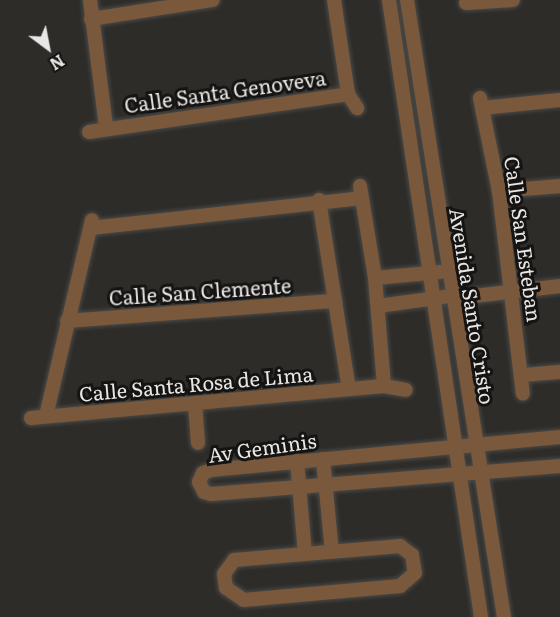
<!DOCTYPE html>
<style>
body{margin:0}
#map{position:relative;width:560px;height:617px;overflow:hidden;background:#2d2c29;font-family:Literata,serif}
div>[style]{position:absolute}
.roads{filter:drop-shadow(0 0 2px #4b4a47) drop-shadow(0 0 2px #4b4a47)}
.street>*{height:14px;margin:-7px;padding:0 7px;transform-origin:7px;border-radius:7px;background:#7a583c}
span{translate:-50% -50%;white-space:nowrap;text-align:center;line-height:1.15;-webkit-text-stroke:6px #151413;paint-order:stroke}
.street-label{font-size:20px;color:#e8e7e5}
.north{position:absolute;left:18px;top:18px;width:60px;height:60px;-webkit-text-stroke:4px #151413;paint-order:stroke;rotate:148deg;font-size:16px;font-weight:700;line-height:24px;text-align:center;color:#e8e7e5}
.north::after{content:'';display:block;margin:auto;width:21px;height:27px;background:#e8e7e5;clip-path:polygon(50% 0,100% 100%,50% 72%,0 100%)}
</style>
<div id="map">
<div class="roads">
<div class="street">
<i style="left:90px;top:0;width:128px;rotate:82.8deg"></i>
<i style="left:334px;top:0;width:95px;rotate:81.5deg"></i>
<i style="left:348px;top:94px;width:17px;rotate:57deg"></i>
<i style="left:389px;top:0;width:624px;rotate:81.52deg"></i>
<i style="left:407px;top:0;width:625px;rotate:81.07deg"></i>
<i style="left:466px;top:3px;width:47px;rotate:-3.7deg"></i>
<i style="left:91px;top:19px;width:123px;rotate:-8.9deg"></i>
<i style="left:480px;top:98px;width:95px;rotate:78.5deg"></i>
<i style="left:499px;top:191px;width:204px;rotate:83.3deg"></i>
<i style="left:482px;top:108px;width:78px;rotate:-5.9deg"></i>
<i style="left:89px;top:132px;width:262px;rotate:-8.3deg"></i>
<i style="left:360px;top:186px;width:93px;rotate:80.7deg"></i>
<i style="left:375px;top:278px;width:108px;rotate:85.2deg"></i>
<i style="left:499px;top:191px;width:61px;rotate:-4.7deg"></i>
<i style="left:319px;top:200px;width:191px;rotate:81deg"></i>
<i style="left:91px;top:228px;width:272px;rotate:-6.3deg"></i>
<i style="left:375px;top:278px;width:65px;rotate:-5.3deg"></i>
<i style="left:474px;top:296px;width:87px;rotate:-6.6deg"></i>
<i style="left:378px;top:306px;width:67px;rotate:-7.8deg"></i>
<i style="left:67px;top:321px;width:269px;rotate:-4.3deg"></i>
<i style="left:523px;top:375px;width:37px;rotate:-5deg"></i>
<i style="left:195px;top:403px;width:40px;rotate:85.7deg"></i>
<i style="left:46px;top:416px;width:201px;rotate:-76.8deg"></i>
<i style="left:31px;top:418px;width:354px;rotate:-5.2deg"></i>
<i style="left:384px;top:386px;width:22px;rotate:10deg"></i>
<i style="left:560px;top:437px;width:351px;rotate:174.6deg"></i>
<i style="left:211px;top:470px;width:9px;rotate:159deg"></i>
<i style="left:203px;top:473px;width:10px;rotate:114deg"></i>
<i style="left:199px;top:482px;width:11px;rotate:63deg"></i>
<i style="left:204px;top:492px;width:7px;rotate:16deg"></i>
<i style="left:211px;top:494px;width:350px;rotate:-4.6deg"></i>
<i style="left:323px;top:459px;width:93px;rotate:84.5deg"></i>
<i style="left:297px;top:461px;width:93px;rotate:85.1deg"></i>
<i style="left:400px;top:546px;width:15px;rotate:37deg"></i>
<i style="left:412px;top:555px;width:18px;rotate:81deg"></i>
<i style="left:415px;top:573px;width:20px;rotate:139deg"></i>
<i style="left:400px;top:586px;width:157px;rotate:174.9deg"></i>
<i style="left:244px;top:600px;width:22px;rotate:-146deg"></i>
<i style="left:226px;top:588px;width:14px;rotate:-98deg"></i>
<i style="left:224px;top:574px;width:17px;rotate:-54deg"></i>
<i style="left:234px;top:560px;width:167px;rotate:-4.8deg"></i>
</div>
</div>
<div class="street-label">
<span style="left:225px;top:91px;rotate:-8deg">Calle Santa Genoveva</span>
<span style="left:524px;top:239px;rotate:82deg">Calle San Esteban</span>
<span style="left:200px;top:291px;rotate:-4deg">Calle San Clemente</span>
<span style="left:473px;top:306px;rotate:81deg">Avenida Santo Cristo</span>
<span style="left:196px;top:383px;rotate:-5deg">Calle Santa Rosa de Lima</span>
<span style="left:262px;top:447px;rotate:-8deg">Av Geminis</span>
</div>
<div class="north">N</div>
</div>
